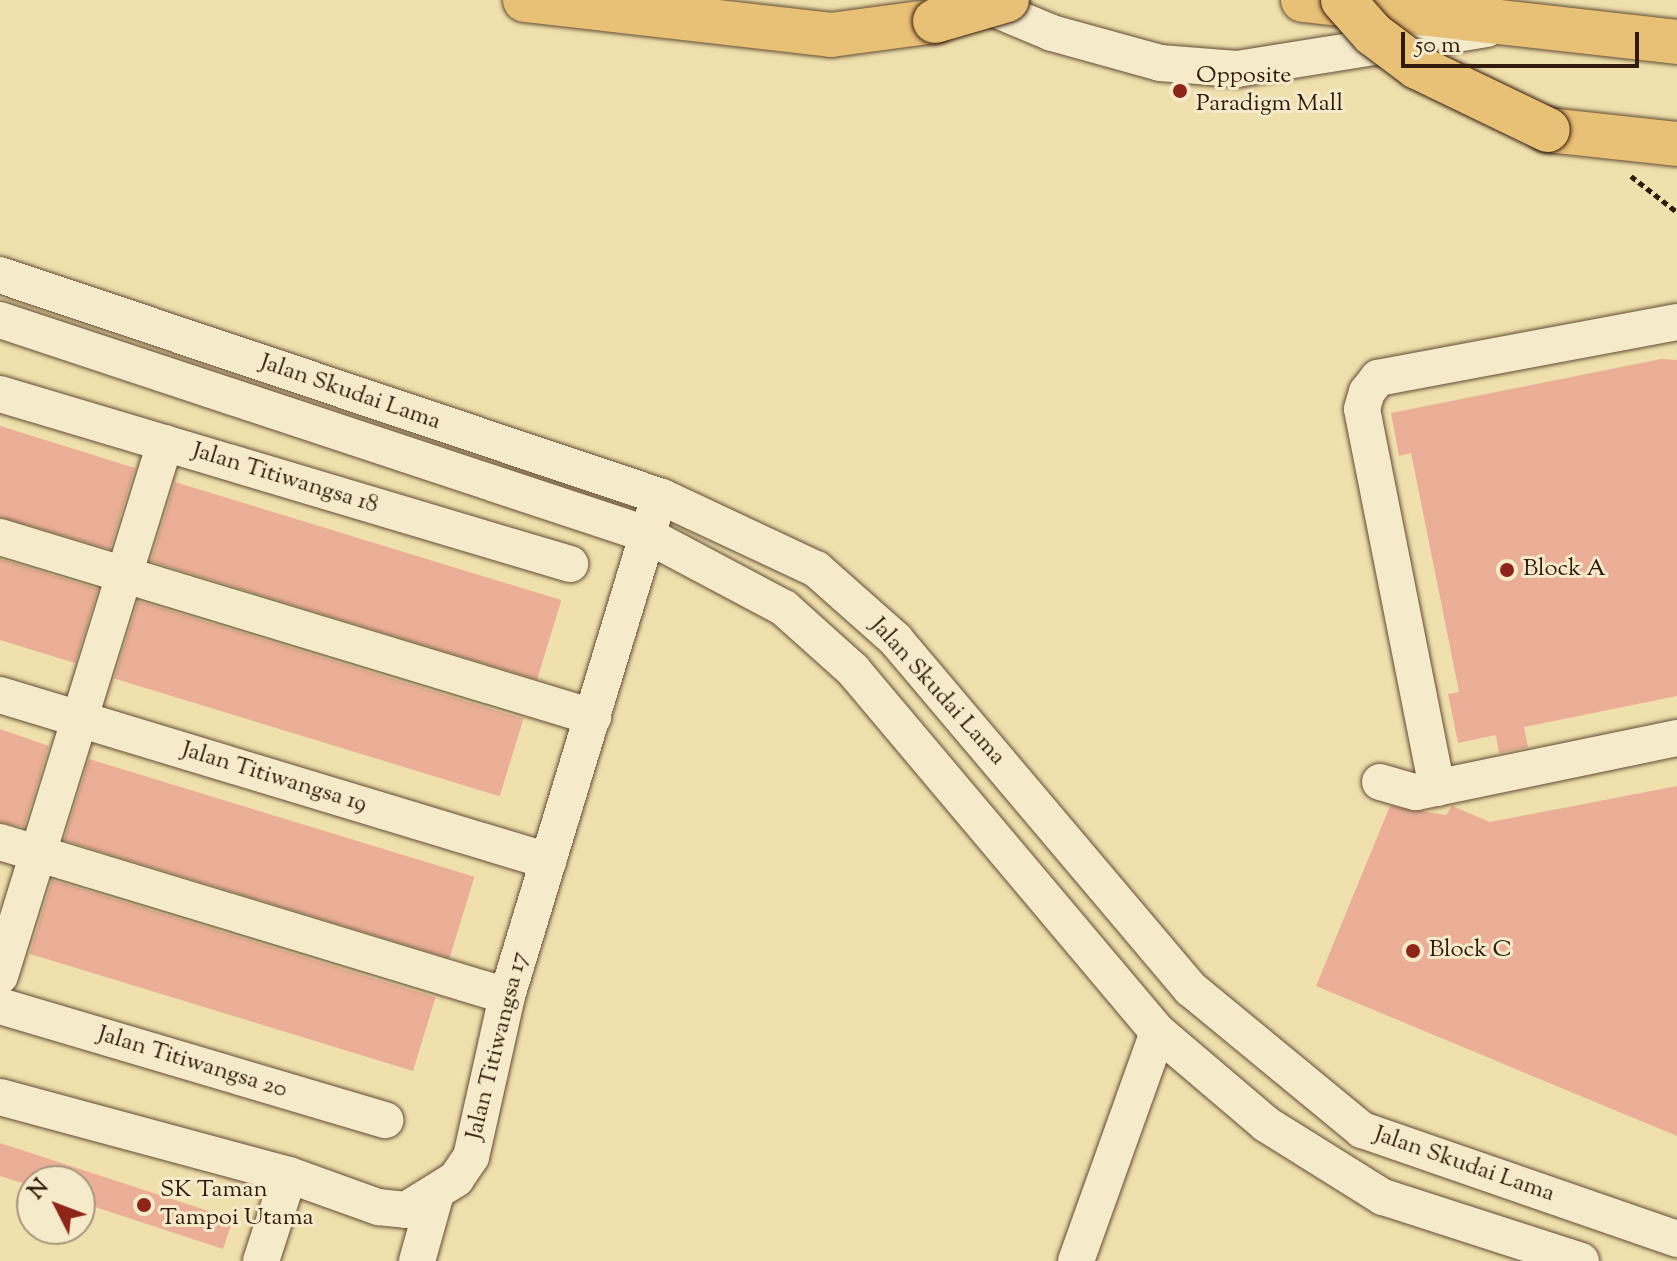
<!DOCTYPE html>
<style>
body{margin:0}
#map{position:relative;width:1677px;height:1261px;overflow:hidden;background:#f0e0ad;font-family:"Sorts Mill Goudy",serif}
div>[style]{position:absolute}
.building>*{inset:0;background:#eaaf96;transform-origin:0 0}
.path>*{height:5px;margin-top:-2.5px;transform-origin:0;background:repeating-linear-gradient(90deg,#321a0c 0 6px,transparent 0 10px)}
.roads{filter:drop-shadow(0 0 2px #624c34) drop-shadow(0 0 2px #624c34)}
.minor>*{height:36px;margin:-18px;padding:0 18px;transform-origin:18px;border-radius:18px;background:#f5ebca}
.highway>*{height:44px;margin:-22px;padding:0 22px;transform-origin:22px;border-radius:22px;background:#e8c076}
.bridges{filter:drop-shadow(0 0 2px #321a0c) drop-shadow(0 0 2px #321a0c)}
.highway-bridge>*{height:44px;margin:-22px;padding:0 22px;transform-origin:22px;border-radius:22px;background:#e8c076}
.dots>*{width:22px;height:22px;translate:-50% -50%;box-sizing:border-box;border:4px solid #f5ebca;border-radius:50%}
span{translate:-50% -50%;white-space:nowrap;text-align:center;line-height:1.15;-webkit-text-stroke:6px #f5ebca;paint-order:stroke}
.poi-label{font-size:24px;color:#321a0c}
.left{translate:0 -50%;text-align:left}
.street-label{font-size:24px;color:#321a0c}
.north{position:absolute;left:16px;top:1165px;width:80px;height:80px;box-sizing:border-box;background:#f5ebca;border:2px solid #a7977e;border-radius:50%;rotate:312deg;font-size:22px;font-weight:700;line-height:32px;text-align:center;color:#321a0c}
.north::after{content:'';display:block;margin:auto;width:28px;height:36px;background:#8f2418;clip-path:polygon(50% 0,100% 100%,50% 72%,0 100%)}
.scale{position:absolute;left:1401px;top:32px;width:238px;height:36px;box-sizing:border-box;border:4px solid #321a0c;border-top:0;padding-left:10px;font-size:24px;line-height:28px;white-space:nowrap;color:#321a0c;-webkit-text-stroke:6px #f5ebca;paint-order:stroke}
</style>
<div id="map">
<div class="building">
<i style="clip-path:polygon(1661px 359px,1677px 360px,1677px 696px,1524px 727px,1528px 747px,1499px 753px,1496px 735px,1458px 743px,1448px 694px,1459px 692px,1433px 562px,1411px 453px,1399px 456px,1391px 413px)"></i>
<i style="clip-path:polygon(0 426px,135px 468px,110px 549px,0 517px)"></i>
<i style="left:175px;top:482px;width:404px;height:83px;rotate:17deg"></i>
<i style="clip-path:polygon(0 559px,98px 589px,75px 663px,0 640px)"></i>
<i style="left:138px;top:601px;width:403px;height:81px;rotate:17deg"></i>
<i style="clip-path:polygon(0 729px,49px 746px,24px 827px,0 822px)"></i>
<i style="left:89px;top:759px;width:403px;height:85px;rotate:17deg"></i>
<i style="clip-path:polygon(1677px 786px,1677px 1136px,1316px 986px,1390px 806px,1446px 815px,1452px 806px,1490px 822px)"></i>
<i style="left:52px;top:880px;width:401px;height:77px;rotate:17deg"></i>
<i style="clip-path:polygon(0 1143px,233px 1219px,223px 1249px,80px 1202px,80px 1181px,32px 1181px,32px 1186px,0 1176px)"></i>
</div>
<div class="path">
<i style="left:1631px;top:176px;width:58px;rotate:38deg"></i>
</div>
<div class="roads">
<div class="minor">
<i style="left:973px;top:0;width:86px;rotate:22.7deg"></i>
<i style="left:1052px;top:33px;width:112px;rotate:15.5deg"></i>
<i style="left:1160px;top:63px;width:77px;rotate:4.5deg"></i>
<i style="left:1237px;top:69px;width:253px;rotate:-9.1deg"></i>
<i style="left:0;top:275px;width:698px;rotate:18.54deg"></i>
<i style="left:662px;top:497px;width:170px;rotate:25.1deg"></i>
<i style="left:816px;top:569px;width:106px;rotate:41.5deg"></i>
<i style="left:895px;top:639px;width:458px;rotate:49.8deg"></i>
<i style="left:1191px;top:989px;width:222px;rotate:39.5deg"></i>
<i style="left:1362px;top:1130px;width:333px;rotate:19.1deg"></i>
<i style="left:0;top:320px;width:677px;rotate:18.33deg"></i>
<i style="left:643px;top:533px;width:160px;rotate:28deg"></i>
<i style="left:784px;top:608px;width:93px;rotate:41.9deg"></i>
<i style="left:853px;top:670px;width:473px;rotate:49.9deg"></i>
<i style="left:1158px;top:1032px;width:142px;rotate:40.4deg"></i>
<i style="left:1266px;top:1124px;width:138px;rotate:32deg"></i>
<i style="left:1383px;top:1197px;width:208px;rotate:17.9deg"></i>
<i style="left:0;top:394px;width:595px;rotate:16.61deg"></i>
<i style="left:0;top:537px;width:620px;rotate:16.89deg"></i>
<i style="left:0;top:695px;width:573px;rotate:16.85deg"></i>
<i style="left:1380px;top:782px;width:37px;rotate:16deg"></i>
<i style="left:1416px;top:792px;width:267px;rotate:-11.7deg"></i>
<i style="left:1437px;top:788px;width:386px;rotate:-101.2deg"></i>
<i style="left:1362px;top:409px;width:18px;rotate:-74deg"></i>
<i style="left:1367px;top:392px;width:18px;rotate:-52deg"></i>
<i style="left:1378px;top:378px;width:304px;rotate:-10.6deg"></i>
<i style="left:0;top:842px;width:530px;rotate:16.9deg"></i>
<i style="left:0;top:976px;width:558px;rotate:-72.8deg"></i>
<i style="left:0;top:1006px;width:402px;rotate:16.5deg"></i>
<i style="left:0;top:1097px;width:299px;rotate:15.1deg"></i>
<i style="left:289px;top:1175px;width:95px;rotate:19.8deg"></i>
<i style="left:378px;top:1207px;width:28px;rotate:6deg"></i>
<i style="left:406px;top:1210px;width:59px;rotate:-31.8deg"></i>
<i style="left:456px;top:1179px;width:27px;rotate:-56deg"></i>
<i style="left:471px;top:1157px;width:165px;rotate:-77.4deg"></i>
<i style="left:507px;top:996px;width:505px;rotate:-73.07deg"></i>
<i style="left:261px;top:1261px;width:90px;rotate:-72deg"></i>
<i style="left:417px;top:1261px;width:66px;rotate:-74.3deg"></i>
<i style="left:1076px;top:1261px;width:243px;rotate:-70.3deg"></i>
</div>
<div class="highway">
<i style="left:525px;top:0;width:308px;rotate:6.5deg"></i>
<i style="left:831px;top:35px;width:105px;rotate:-7.7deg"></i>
<i style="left:1303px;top:0;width:376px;rotate:6.4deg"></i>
<i style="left:1548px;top:130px;width:130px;rotate:6.2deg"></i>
</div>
</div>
<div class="bridges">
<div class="highway-bridge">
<i style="left:1343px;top:0;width:45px;rotate:48.6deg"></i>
<i style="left:1373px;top:34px;width:55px;rotate:36.9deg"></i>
<i style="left:1417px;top:67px;width:145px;rotate:25.7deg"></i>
<i style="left:935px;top:21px;width:75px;rotate:-16.3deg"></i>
</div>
</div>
<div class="dots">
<i style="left:1180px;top:91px;background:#8f2418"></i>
<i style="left:1507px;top:570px;background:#8f2418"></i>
<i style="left:1413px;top:951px;background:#8f2418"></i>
<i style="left:144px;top:1205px;background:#8f2418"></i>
</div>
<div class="poi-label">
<span class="left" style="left:1196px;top:91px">Opposite<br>Paradigm Mall</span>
<span class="left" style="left:1523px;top:570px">Block A</span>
<span class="left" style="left:1429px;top:951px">Block C</span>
<span class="left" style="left:160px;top:1205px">SK Taman<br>Tampoi Utama</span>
</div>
<div class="street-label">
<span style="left:350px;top:393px;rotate:19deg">Jalan Skudai Lama</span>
<span style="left:285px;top:479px;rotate:17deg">Jalan Titiwangsa 18</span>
<span style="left:937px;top:692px;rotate:48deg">Jalan Skudai Lama</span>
<span style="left:274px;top:778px;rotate:17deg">Jalan Titiwangsa 19</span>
<span style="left:498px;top:1046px;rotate:-76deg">Jalan Titiwangsa 17</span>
<span style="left:192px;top:1063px;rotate:17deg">Jalan Titiwangsa 20</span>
<span style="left:1464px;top:1165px;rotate:19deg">Jalan Skudai Lama</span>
</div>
<div class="north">N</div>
<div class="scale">50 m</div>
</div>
